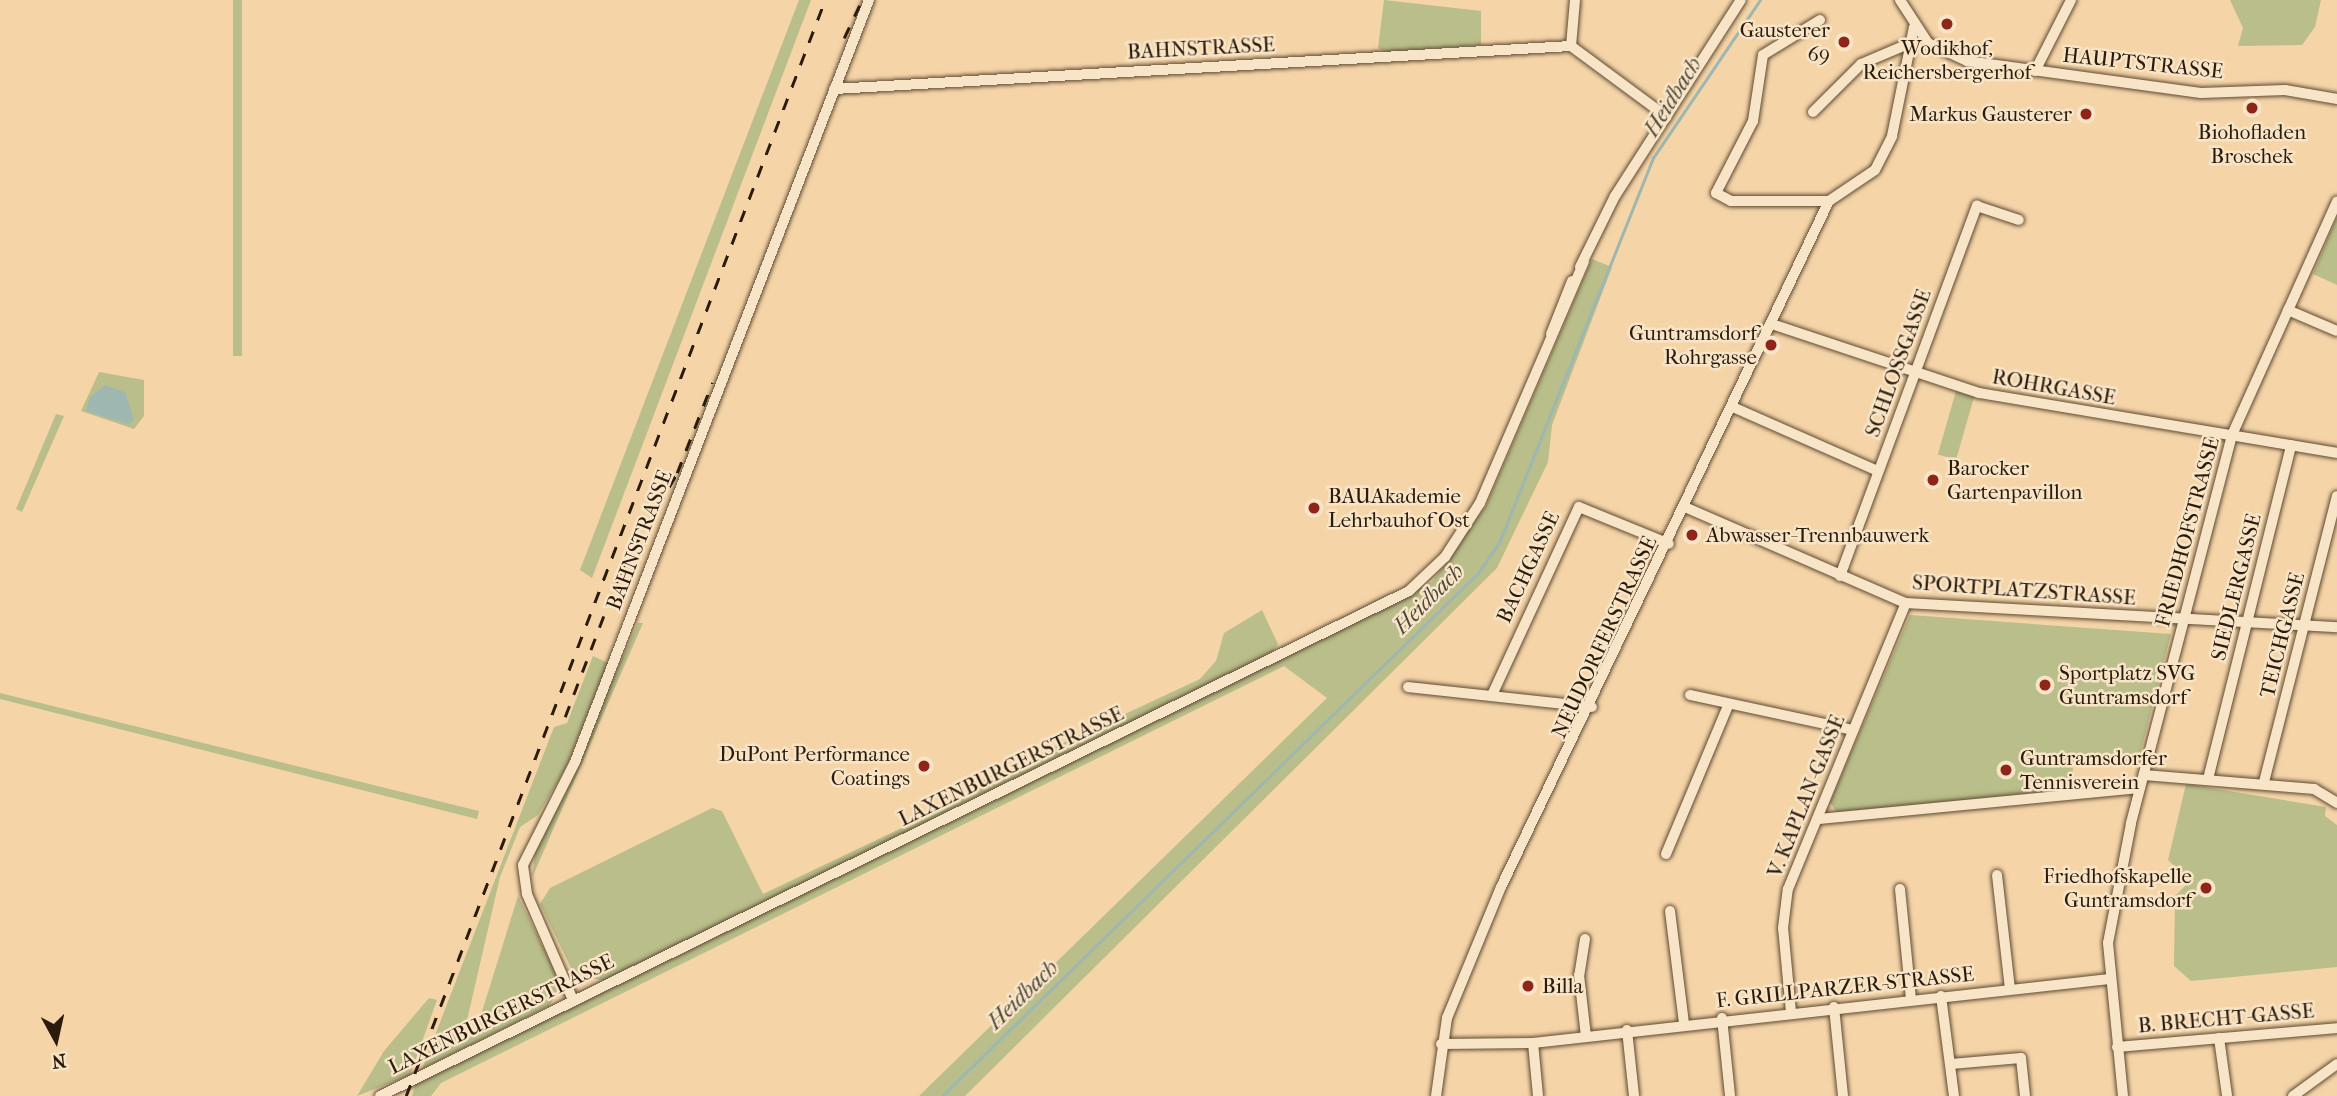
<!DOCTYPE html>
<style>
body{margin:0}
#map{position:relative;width:2337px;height:1096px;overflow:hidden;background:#f5d5a8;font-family:"IM FELL French Canon",serif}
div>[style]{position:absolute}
.green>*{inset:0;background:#b9be8a;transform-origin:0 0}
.water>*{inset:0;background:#9eb7b0}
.stream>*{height:2.5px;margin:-1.25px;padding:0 1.25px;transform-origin:1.25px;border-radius:1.25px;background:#9eb7b0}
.roads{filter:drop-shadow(0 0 2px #5e4a33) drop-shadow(0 0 2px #5e4a33)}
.minor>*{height:10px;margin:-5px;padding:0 5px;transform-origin:5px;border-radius:5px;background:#f8e4c6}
.rail>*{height:2.5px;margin-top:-1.25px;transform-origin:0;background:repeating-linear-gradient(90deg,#2b1b0c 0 12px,transparent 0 24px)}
.dots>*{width:19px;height:19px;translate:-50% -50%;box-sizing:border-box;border:4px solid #f8e4c6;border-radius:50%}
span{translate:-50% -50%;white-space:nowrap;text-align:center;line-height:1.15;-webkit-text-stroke:5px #f8e4c6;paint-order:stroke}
.poi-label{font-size:21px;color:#2b1b0c}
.right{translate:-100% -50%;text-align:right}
.left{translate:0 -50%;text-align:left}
.street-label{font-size:21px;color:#2b1b0c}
.water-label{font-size:23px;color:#4e4a3d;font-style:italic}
.north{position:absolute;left:21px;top:1005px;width:70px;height:70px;-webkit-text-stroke:5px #f8e4c6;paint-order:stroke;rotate:172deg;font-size:19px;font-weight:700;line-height:28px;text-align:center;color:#2b1b0c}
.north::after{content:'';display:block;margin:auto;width:24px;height:32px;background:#2b1b0c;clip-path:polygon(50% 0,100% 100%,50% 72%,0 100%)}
</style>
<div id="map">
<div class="green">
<i style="left:233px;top:0;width:9px;height:356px"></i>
<i style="clip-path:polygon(799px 0,811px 0,592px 578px,580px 570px)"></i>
<i style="clip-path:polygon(1384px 0,1481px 11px,1481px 45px,1386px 52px,1378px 48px)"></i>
<i style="clip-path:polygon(2230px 0,2321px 0,2315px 27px,2302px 45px,2238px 46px,2243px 28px)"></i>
<i style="clip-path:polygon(2337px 217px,2337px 285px,2313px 274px)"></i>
<i style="clip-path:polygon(1592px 259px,1612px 267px,1552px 425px,1548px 462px,1497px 568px,965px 1096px,919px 1096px,1327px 698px,1284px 666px,441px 1083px,431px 1096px,412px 1096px,416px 1083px,1432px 582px,1486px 506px)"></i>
<i style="clip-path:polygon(99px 372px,144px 380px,144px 416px,134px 429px,81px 411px)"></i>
<i style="left:1956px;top:391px;width:19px;height:66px;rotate:16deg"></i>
<i style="clip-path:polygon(56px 414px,64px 416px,22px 512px,16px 509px)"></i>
<i style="clip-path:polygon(1262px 610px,1278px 644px,1269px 656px,605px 981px,574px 974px,540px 904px,550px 888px,712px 808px,722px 811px,763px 894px,969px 796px,966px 788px,1200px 679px,1216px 661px,1224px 633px)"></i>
<i style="clip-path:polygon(1910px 615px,2171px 634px,2138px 762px,2074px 761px,2070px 791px,1837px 813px,1830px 802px)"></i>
<i style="clip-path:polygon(638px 623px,643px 623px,532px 878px,535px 853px)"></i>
<i style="clip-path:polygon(593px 656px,608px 663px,567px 766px,538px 815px,520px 827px,500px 877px,462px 1042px,475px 1034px,518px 896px,558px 978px,557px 993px,549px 1006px,422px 1069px,554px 727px,567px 723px)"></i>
<i style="clip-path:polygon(0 693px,479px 811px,477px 819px,0 699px)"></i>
<i style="clip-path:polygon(2186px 784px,2326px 807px,2325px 816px,2337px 825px,2337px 967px,2191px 981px,2174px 966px,2175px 896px,2190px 881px,2168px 860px)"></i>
<i style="clip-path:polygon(429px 998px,437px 1000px,410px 1075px,357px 1096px,384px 1051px)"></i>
</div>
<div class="water">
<i style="clip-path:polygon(105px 385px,125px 392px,134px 420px,128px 424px,86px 411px,90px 397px)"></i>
</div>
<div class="stream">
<i style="left:942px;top:1096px;width:749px;rotate:-44.3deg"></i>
<i style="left:1478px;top:573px;width:37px;rotate:-55deg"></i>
<i style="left:1499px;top:543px;width:415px;rotate:-68.2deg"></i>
<i style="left:1653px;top:158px;width:191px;rotate:-55.9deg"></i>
</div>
<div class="roads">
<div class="minor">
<i style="left:1900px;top:0;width:51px;rotate:56.9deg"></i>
<i style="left:1928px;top:43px;width:43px;rotate:24.8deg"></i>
<i style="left:1967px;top:61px;width:236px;rotate:7.8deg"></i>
<i style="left:2201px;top:93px;width:84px;rotate:-2deg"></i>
<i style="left:2285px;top:90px;width:53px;rotate:9.8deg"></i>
<i style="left:1820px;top:20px;width:67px;rotate:148.4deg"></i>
<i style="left:1763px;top:55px;width:67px;rotate:98.6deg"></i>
<i style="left:1753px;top:121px;width:81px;rotate:117.2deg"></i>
<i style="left:1716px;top:193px;width:17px;rotate:28deg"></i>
<i style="left:1731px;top:201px;width:98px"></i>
<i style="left:1829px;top:201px;width:55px;rotate:-34deg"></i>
<i style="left:1875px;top:170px;width:38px;rotate:-63deg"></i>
<i style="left:1892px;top:136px;width:111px;rotate:-78.6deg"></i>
<i style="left:1571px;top:46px;width:119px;rotate:36.5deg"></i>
<i style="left:1571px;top:46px;width:46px;rotate:-85deg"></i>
<i style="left:2035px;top:71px;width:80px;rotate:-63.1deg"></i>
<i style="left:834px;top:89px;width:738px;rotate:-3.34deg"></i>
<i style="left:1813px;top:112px;width:68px;rotate:-45deg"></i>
<i style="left:1861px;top:64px;width:49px;rotate:-22.9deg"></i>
<i style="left:1580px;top:267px;width:79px;rotate:-63.8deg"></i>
<i style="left:1615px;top:196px;width:233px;rotate:-57.3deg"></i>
<i style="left:2288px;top:310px;width:53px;rotate:23.2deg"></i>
<i style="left:1772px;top:324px;width:218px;rotate:18.4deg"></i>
<i style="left:1979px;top:393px;width:363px;rotate:9.5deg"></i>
<i style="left:1551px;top:334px;width:57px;rotate:-68.4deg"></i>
<i style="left:1735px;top:408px;width:156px;rotate:23.8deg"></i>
<i style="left:1687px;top:508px;width:239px;rotate:23.5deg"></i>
<i style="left:1906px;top:603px;width:432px;rotate:3.2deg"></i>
<i style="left:1840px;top:576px;width:395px;rotate:-69.7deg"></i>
<i style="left:1977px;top:206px;width:44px;rotate:18.4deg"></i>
<i style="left:1408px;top:687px;width:185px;rotate:6.2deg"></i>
<i style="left:1492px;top:695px;width:207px;rotate:-65.2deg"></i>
<i style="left:1579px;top:507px;width:97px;rotate:22.3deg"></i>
<i style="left:1690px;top:695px;width:167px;rotate:12.1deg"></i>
<i style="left:2144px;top:775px;width:171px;rotate:4.7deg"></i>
<i style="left:2314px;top:789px;width:27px;rotate:31deg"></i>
<i style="left:2208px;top:779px;width:344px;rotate:-76deg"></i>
<i style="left:2264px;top:782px;width:295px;rotate:-75.7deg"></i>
<i style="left:1819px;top:819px;width:322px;rotate:-5.5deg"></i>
<i style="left:1666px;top:854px;width:160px;rotate:-67.3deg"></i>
<i style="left:1997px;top:875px;width:115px;rotate:83.5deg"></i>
<i style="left:1900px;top:889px;width:111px;rotate:84.3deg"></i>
<i style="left:1670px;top:911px;width:113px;rotate:82.9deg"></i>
<i style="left:1585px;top:939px;width:36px;rotate:99deg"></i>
<i style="left:1579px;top:975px;width:61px;rotate:83.5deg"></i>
<i style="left:1941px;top:996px;width:101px;rotate:82.6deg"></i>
<i style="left:573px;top:1000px;width:116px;rotate:-113.5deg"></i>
<i style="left:527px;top:894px;width:29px;rotate:-98deg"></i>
<i style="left:523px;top:865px;width:115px;rotate:-63.2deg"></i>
<i style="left:575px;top:762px;width:817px;rotate:-68.9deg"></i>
<i style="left:1834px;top:1007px;width:89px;rotate:84.2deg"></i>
<i style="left:1791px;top:1012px;width:84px;rotate:-95.4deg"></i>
<i style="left:1783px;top:928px;width:39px;rotate:-83deg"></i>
<i style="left:1788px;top:889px;width:309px;rotate:-67.6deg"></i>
<i style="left:1722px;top:1018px;width:78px;rotate:84.1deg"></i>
<i style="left:1627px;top:1030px;width:66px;rotate:83.9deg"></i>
<i style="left:2219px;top:1038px;width:59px;rotate:82.1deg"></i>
<i style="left:1533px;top:1043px;width:53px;rotate:84.6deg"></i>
<i style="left:1441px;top:1044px;width:92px;rotate:-0.6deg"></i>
<i style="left:1533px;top:1043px;width:580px;rotate:-6.34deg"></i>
<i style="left:2117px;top:1047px;width:221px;rotate:-4.9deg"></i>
<i style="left:1951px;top:1064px;width:70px;rotate:-4.9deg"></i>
<i style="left:2021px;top:1058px;width:38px;rotate:84deg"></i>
<i style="left:380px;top:1096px;width:1146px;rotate:-26.14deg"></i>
<i style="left:1409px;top:591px;width:50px;rotate:-43.4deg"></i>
<i style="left:1445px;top:557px;width:64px;rotate:-57.1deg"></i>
<i style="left:1480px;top:503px;width:263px;rotate:-66.7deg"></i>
<i style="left:1436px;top:1096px;width:79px;rotate:-82deg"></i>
<i style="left:1447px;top:1018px;width:142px;rotate:-67.6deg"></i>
<i style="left:1501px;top:887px;width:760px;rotate:-64.45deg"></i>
<i style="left:2123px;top:1096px;width:154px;rotate:-95.6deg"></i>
<i style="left:2108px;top:943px;width:122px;rotate:-79.1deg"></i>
<i style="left:2131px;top:823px;width:401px;rotate:-75.4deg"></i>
<i style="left:2232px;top:435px;width:256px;rotate:-65.8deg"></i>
<i style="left:2293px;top:1096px;width:54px;rotate:-36deg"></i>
</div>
</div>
<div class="rail">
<i style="left:844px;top:38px;width:42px;rotate:-64.7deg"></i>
<i style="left:565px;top:717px;width:157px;rotate:-69.1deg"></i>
<i style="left:621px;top:570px;width:112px;rotate:-60deg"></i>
<i style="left:677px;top:473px;width:97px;rotate:-68.7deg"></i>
<i style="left:406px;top:1096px;width:1173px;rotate:-69.08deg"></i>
</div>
<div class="dots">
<i style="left:1947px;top:24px;background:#8f2418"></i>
<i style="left:1844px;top:42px;background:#8f2418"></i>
<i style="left:2252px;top:108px;background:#8f2418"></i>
<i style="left:2086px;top:114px;background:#8f2418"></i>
<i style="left:1771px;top:345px;background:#8f2418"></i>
<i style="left:1933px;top:480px;background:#8f2418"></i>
<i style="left:1314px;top:508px;background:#8f2418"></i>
<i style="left:1692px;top:535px;background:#8f2418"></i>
<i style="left:2045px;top:685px;background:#8f2418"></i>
<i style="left:924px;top:766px;background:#8f2418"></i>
<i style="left:2006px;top:770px;background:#8f2418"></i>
<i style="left:2206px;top:888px;background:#8f2418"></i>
<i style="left:1528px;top:986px;background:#8f2418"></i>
</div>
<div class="poi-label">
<span class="right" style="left:1830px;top:42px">Gausterer<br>69</span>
<span style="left:1947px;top:60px">Wodikhof,<br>Reichersbergerhof</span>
<span class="right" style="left:2072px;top:114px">Markus Gausterer</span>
<span style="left:2252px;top:144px">Biohofladen<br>Broschek</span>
<span class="right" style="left:1757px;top:345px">Guntramsdorf<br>Rohrgasse</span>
<span class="left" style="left:1947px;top:480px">Barocker<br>Gartenpavillon</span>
<span class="left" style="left:1328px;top:508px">BAUAkademie<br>Lehrbauhof Ost</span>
<span class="left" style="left:1706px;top:535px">Abwasser-Trennbauwerk</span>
<span class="left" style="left:2059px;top:685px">Sportplatz SVG<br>Guntramsdorf</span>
<span class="right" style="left:910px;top:766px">DuPont Performance<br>Coatings</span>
<span class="left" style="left:2020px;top:770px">Guntramsdorfer<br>Tennisverein</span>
<span class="right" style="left:2192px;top:888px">Friedhofskapelle<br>Guntramsdorf</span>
<span class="left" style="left:1542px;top:986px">Billa</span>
</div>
<div class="street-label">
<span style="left:1201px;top:48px;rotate:-3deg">BAHNSTRASSE</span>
<span style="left:2143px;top:63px;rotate:6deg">HAUPTSTRASSE</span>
<span style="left:1898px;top:363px;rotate:-70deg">SCHLOSSGASSE</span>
<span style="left:2054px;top:387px;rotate:10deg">ROHRGASSE</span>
<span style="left:2187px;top:532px;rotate:-75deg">FRIEDHOFSTRASSE</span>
<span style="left:639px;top:540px;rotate:-69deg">BAHNSTRASSE</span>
<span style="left:1528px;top:567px;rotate:-65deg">BACHGASSE</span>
<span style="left:2236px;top:587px;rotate:-76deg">SIEDLERGASSE</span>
<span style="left:2024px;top:590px;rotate:4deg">SPORTPLATZSTRASSE</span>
<span style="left:2282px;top:635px;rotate:-76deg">TEICHGASSE</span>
<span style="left:1604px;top:637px;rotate:-65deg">NEUDORFERSTRASSE</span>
<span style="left:1011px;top:766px;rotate:-26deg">LAXENBURGERSTRASSE</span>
<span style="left:1806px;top:796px;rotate:-68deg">V. KAPLAN-GASSE</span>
<span style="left:1845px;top:987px;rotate:-6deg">F. GRILLPARZER-STRASSE</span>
<span style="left:501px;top:1014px;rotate:-26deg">LAXENBURGERSTRASSE</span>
<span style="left:2226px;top:1018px;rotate:-5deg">B. BRECHT-GASSE</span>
</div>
<div class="water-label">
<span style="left:1673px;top:97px;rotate:-58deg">Heidbach</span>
<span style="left:1429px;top:599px;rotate:-45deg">Heidbach</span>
<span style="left:1023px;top:995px;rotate:-44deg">Heidbach</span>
</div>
<div class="north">N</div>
</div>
